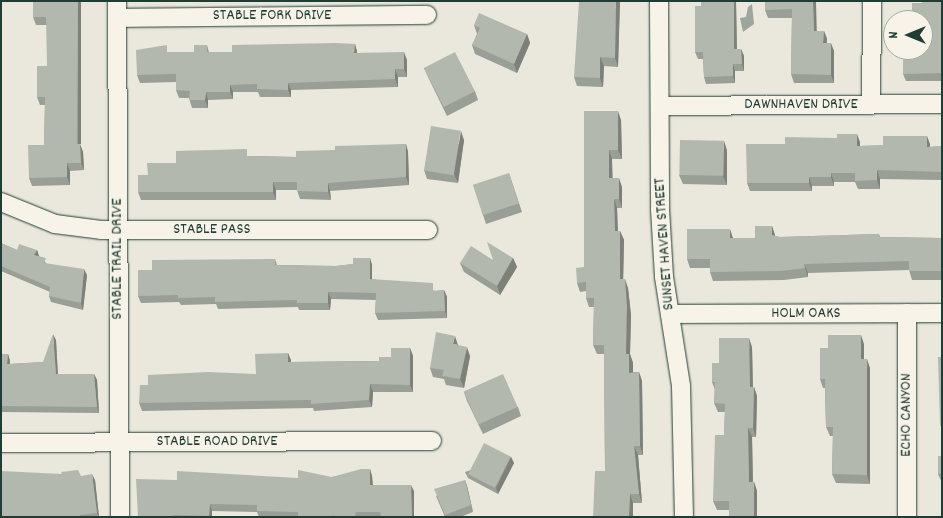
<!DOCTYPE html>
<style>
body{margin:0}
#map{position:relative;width:943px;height:518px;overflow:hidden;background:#eae8dd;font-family:Dekko,sans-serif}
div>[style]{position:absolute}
.water>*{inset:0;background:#9ca69c}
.roads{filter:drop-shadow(0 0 1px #1f3d34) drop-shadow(0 0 1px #1f3d34)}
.minor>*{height:18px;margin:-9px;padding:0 9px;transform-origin:9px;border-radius:9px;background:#f7f3e8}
.wall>*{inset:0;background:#999e96}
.shaded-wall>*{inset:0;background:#7d817a;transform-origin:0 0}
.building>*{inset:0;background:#b2b8ae;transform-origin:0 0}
span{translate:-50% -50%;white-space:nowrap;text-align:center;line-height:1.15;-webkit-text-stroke:4px #f7f3e8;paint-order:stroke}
.street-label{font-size:16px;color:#1f3d34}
.frame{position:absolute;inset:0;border:2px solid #1f3d34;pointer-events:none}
.north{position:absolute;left:883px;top:10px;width:50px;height:50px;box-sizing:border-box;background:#f7f3e8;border:1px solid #a1aaa0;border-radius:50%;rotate:270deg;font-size:14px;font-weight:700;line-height:20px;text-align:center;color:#1f3d34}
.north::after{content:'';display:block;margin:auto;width:18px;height:22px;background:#1f3d34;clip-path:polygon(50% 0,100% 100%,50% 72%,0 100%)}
</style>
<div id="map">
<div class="water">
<i style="clip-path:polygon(752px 4px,754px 24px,743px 32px,740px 18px,746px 17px,748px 7px)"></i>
</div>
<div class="roads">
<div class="minor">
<i style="left:117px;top:1px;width:516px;rotate:89.67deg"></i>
<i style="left:659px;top:1px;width:208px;rotate:89.7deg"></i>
<i style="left:660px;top:209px;width:68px;rotate:86.6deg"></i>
<i style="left:664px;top:277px;width:110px;rotate:81.1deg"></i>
<i style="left:681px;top:386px;width:131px;rotate:88.7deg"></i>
<i style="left:117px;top:18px;width:310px;rotate:-0.6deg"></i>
<i style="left:871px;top:104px;width:103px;rotate:-89.4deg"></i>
<i style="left:660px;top:106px;width:282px;rotate:-0.4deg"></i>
<i style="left:1px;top:202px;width:58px;rotate:22.2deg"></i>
<i style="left:55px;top:224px;width:46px;rotate:7.4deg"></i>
<i style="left:101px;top:230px;width:327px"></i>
<i style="left:907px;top:313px;width:204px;rotate:90deg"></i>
<i style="left:670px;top:314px;width:272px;rotate:-0.2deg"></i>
<i style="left:1px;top:443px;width:431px;rotate:-0.3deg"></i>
</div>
</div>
<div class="wall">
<i style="clip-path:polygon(33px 1px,81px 1px,80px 144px,83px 152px,84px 170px,70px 171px,70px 185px,32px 186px,29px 178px,44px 145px,45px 105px,40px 105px,37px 97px,47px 66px,47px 25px,36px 25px,33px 17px)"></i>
<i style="clip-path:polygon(620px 1px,618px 67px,604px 66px,603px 87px,577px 86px,574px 77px)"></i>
<i style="clip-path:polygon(736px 1px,737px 49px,741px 49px,744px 56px,744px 71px,735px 71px,735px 83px,706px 84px,704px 77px,703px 59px,698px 59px,695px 52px,701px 6px)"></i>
<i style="clip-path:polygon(816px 1px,816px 31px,824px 31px,827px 39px,827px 43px,834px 51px,834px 83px,794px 83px,791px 74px,792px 18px,768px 18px,765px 10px)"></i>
<i style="clip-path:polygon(942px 1px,942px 81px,906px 81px,903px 74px,923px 50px,922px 3px)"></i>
<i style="clip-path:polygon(474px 25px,527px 34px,530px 43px,517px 73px,475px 54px,472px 45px,477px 34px)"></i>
<i style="clip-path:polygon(355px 44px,357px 53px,407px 60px,407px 77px,398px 77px,398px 87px,291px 90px,291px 97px,260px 97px,258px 92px,233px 92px,233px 99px,208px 100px,208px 108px,192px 108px,189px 98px,179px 98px,176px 90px,176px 82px,140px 83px,137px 75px,170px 52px,194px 52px,207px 45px,209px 52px,232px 52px)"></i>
<i style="clip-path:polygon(424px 68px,475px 91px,478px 100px,447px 116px,428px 77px)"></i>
<i style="clip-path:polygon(584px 111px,621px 120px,622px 159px,612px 159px,612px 178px,622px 187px,622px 208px,617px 208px,618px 231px,620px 231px,624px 240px,623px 279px,628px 288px,631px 315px,630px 354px,633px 363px,633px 372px,639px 372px,642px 381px,643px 455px,638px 455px,642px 503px,633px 503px,633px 517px,593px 517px,605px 471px,604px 354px,597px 354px,593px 345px,594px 307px,589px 307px,586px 298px,586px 291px,580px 292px,577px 283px,584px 267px)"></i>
<i style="clip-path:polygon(464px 140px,458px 183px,427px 179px,424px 170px)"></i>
<i style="clip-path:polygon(860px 142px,860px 146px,930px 144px,930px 147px,942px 146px,942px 180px,880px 179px,880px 189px,858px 189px,855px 182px,834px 182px,834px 186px,812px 186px,812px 191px,750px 191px,747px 183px)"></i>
<i style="clip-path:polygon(406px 144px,408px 152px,409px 185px,330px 191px,331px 200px,300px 199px,297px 190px,276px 190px,276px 200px,141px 200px,138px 192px,148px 175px,176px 163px,249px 156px,296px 157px,335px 150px)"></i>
<i style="clip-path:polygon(727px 150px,727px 185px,683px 184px,679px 175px)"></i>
<i style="clip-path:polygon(509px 173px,522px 212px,486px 224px,483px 215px)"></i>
<i style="clip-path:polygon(772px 226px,775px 236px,780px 237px,879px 234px,880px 237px,942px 238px,942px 280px,912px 280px,909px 270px,808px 273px,808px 277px,784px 280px,713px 281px,710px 272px,710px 268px,690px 268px,687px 259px,733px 238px,755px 238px)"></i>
<i style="clip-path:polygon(1px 243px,17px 250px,37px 250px,39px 256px,47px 264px,87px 275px,83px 310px,51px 302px,49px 296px,50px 292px,1px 271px)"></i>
<i style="clip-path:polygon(370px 258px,372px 265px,372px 279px,436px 291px,444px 290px,447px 297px,447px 318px,378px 320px,375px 313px,376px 300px,331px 299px,330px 310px,299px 310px,298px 307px,218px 309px,216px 304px,181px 305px,179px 302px,141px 303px,138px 296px,152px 270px,275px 259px,277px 265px,336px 266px,353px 264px)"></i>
<i style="clip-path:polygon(513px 258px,517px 267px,500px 295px,464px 272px,460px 263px)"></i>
<i style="clip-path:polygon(56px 340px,58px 374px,94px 374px,97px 380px,99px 413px,1px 412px,1px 354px,8px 354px,10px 361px,10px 364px,43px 362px)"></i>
<i style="clip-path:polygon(864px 344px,864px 359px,870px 368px,870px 484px,836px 483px,832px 474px,833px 436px,830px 436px,826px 427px,825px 388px,823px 388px,820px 379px,828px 348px)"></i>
<i style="clip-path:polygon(458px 345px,470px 356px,464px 388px,446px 385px,444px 379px,433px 377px,430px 368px)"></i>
<i style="clip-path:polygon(752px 347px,753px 387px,754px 387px,757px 396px,756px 437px,752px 437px,753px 482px,754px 482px,757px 491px,729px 510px,717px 510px,713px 501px,724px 435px,725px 412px,718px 412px,714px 403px,715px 390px,712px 382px)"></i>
<i style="clip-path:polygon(410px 348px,413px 356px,413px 392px,373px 392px,372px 407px,314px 411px,313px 408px,142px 411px,139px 403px,148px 385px,256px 374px,288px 353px,291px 362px,379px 361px,391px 357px)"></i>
<i style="clip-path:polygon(464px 392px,518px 407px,521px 416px,483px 434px,467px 401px)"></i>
<i style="clip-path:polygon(942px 456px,942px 483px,938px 474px)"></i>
<i style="clip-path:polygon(511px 457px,514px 463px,498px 494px,468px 478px,465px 472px)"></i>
<i style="clip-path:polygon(370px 469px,372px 476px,373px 485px,414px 491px,414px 517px,259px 517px,257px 512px,212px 511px,212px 517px,138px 517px,177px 480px,298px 478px,332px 477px)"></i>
<i style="clip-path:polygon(81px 476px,95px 480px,99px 517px,1px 517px)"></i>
<i style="clip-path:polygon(465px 480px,467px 486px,473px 512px,460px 517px,445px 517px,436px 496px)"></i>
</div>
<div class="shaded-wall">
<i style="left:78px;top:1px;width:3px;height:143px"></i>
<i style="clip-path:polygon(616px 1px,620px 1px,618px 67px,615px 58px)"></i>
<i style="clip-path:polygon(734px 1px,736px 1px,737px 56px,734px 49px)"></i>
<i style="clip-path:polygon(813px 1px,816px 1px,817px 39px,814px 31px)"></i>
<i style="clip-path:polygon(824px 31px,827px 39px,826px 51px,823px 43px)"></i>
<i style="clip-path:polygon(527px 34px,530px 43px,517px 73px,514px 64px)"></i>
<i style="clip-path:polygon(831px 43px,834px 51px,834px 83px,831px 75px)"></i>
<i style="clip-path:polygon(355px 44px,357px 51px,357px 61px,354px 53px)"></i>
<i style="clip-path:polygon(741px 49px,744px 56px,744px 71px,742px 64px)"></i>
<i style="clip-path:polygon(404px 52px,407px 60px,407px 77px,404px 69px)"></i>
<i style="clip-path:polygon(600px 57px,604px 66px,603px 87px,600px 78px)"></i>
<i style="clip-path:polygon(733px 64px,735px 71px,735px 83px,733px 76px)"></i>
<i style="clip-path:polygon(395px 69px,398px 77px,398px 87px,395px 79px)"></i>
<i style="clip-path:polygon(288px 83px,291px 90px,291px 97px,288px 90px)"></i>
<i style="clip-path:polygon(230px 85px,233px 92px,233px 99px,230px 92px)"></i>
<i style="clip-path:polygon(206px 92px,208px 100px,208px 108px,205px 100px)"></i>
<i style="clip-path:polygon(618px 111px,621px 120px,622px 159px,618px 150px)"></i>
<i style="clip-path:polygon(461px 131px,464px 140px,458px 183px,454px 174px)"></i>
<i style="clip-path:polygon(857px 134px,860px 142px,860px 154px,857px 146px)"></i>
<i style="clip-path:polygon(927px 136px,930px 144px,930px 155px,927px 147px)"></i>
<i style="clip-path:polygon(724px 141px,727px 150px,727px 185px,723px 176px)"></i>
<i style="clip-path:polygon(80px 144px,83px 152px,84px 170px,81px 163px)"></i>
<i style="clip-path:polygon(406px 144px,408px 152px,409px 185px,406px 177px)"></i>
<i style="clip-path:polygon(609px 150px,612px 159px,613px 187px,609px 178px)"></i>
<i style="clip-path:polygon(67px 163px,70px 171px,70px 185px,67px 177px)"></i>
<i style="clip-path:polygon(877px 170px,880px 179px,880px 189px,877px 180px)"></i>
<i style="clip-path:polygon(831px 173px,834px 182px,834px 186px,831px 177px)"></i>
<i style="clip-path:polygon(809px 177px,812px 186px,812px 191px,809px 183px)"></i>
<i style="clip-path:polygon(619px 178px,622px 187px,622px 208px,619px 199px)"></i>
<i style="clip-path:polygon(273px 182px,276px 190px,276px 200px,273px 192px)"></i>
<i style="clip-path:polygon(328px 183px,330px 191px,331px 200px,328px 192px)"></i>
<i style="clip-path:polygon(614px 199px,617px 208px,618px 240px,615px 231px)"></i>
<i style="clip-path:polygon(772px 226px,775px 235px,775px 244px,772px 235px)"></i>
<i style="clip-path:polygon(730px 229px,733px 238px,730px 238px)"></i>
<i style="clip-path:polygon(620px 231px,624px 240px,623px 288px,620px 279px)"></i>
<i style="clip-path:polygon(37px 250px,39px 256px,36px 261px,34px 255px)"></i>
<i style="clip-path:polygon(370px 258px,372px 265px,372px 286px,370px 279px)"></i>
<i style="clip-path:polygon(513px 258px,517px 267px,500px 295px,497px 286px)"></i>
<i style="clip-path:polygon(804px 264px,808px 273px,808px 277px,805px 268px)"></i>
<i style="clip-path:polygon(84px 269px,87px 275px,83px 310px,81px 303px)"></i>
<i style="clip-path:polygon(625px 279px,628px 288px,631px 315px,630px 354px,633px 363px,633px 382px,629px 373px,626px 354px)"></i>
<i style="clip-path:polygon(444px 290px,447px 297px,447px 318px,445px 311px)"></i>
<i style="clip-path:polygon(328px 292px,331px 299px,330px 310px,328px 303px)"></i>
<i style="clip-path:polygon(53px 334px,56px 340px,58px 380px,56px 374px)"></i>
<i style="clip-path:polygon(861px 335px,864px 344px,864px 368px,861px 359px)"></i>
<i style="clip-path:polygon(455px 336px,458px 345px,453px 344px)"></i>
<i style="clip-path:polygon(749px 338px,752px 347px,753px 396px,750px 387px)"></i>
<i style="clip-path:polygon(467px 347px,470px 356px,464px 388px,460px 379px)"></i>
<i style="clip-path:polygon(410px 348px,413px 356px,413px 392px,410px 385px)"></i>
<i style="clip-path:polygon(288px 353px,291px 360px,291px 369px,288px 362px)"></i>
<i style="clip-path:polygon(8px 354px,10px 361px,10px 371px,7px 364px)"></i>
<i style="clip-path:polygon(867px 359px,870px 368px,870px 484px,867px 475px)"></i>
<i style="clip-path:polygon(639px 372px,642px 381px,643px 455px,640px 446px)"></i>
<i style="clip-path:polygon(94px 374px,97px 380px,99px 413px,97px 407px)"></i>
<i style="clip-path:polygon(370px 384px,373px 392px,372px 407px,369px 400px)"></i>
<i style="clip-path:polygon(754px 387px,757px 396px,756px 437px,753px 428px)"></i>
<i style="clip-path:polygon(748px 428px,752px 437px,753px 491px,749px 482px)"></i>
<i style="clip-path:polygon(634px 446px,638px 455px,642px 503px,639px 494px)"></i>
<i style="clip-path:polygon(511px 457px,514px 463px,498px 494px,496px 488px)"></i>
<i style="clip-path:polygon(370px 469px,372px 476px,373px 492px,370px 485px)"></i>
<i style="clip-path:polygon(92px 474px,95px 480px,99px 517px,97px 513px)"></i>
<i style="clip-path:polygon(465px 480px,467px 486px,473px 512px,471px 505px)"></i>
<i style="clip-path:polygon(754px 482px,757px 491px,757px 517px,754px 517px)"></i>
<i style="clip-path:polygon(411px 485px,414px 491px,414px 517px,412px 517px)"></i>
<i style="clip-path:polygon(630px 494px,633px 503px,633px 517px,629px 517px)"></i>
<i style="clip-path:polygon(210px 504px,212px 511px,212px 517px,210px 517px,209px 516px)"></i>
</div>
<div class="building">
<i style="clip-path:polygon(33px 1px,78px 1px,77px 144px,80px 144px,81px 163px,67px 163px,67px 177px,29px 178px,28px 145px,44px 145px,45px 97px,37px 97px,37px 66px,47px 66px,46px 17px,33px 17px)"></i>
<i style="clip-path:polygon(579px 1px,616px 1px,615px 58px,600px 57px,600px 78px,574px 77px)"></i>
<i style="clip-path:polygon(701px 1px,734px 1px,734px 49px,741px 49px,742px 64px,733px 64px,733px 76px,704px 77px,703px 52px,695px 52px,695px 6px,701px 6px)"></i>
<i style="clip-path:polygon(765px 1px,813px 1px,814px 31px,824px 31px,823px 43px,831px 43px,831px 75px,791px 74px,792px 9px,765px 10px)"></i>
<i style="clip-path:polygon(922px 1px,942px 1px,942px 73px,903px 74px,903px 50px,923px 50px,923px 20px,912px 20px,912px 3px,922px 3px)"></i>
<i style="clip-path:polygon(479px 13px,527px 34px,514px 64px,472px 45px,480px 28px,474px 25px)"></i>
<i style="clip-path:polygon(336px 43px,355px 44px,354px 53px,404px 52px,404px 69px,395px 69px,395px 79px,288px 83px,288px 90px,257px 89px,257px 84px,230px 85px,230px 92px,206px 92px,205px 100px,189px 100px,190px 91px,176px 90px,176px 74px,137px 75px,136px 50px,167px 45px,167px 52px,194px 52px,194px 45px,207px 45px,207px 52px,232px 52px,232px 45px)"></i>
<i style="left:455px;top:52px;width:44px;height:35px;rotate:63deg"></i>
<i style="clip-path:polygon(584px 111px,618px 111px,618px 150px,609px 150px,609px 178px,619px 178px,619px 199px,614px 199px,615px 231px,620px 231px,620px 279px,625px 279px,627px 306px,626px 354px,629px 354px,629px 373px,639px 372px,640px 446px,634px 446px,639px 494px,630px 494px,629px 517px,593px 517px,595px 471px,605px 471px,604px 345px,593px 345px,594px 298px,586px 298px,586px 282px,577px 283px,576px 268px,584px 267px)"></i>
<i style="left:431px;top:126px;width:30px;height:45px;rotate:9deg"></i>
<i style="clip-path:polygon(837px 134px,857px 134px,857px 146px,883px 145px,883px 136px,927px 136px,927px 147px,942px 146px,942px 172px,877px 170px,877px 180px,855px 181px,855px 173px,831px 173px,831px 177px,809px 177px,809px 183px,747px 183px,746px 144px,785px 144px,785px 137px,837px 138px)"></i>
<i style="left:680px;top:140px;width:44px;height:35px;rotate:1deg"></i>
<i style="clip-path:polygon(406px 144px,406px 177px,328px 183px,328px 192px,297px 191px,297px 182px,273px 182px,273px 192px,138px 192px,138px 175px,148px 175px,147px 163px,176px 163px,176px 151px,247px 149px,247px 156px,296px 157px,296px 151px,335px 150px,335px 146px)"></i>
<i style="left:509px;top:173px;width:32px;height:38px;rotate:72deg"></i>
<i style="clip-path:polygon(755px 226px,772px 226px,772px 235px,780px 237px,879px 234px,879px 237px,942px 238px,942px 271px,909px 271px,909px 261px,804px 264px,805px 268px,781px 271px,710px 272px,710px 259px,687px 259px,687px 229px,730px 229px,730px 238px,755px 238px)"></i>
<i style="clip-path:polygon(487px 242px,513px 258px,497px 286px,460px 263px,471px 246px,493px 260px)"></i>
<i style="clip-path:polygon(1px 243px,17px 250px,19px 244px,37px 250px,34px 255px,46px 258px,44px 263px,84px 269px,81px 303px,49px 296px,50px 287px,1px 266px)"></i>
<i style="clip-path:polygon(353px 258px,370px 258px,370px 279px,433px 283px,433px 291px,444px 290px,445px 311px,375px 313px,376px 293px,328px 292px,328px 303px,297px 303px,297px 300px,215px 302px,215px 297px,178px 298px,178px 295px,138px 296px,138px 270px,152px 270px,152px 260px,275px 259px,275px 265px,336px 266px,353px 264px)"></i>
<i style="clip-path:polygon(436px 332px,455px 336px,453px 344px,467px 347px,460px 379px,442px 376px,444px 370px,430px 368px)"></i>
<i style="clip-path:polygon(53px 334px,56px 374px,94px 374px,97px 407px,1px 406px,1px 354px,8px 354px,7px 364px,43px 362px)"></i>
<i style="clip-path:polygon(828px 335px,861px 335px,861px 359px,867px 359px,867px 475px,832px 474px,833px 427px,826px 427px,825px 379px,820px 379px,820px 348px,828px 348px)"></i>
<i style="clip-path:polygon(719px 338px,749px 338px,750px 387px,754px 387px,753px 428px,748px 428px,749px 482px,754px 482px,754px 517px,729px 517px,729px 501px,713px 501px,715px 435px,724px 435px,725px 404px,714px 403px,715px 382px,712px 382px,712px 363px,719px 363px)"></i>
<i style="clip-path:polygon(391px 348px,410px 348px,410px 385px,370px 384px,369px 400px,311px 404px,311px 400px,139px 403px,140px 385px,148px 385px,148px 375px,208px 372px,256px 374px,255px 354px,288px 353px,288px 362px,379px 361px,379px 357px,391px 357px)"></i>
<i style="clip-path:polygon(938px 357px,942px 357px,942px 426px,940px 426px)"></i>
<i style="left:503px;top:374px;width:36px;height:43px;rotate:66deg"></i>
<i style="left:484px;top:443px;width:30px;height:35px;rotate:27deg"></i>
<i style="left:938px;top:456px;width:4px;height:18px"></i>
<i style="clip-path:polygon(361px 469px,370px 469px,370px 485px,411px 485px,412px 517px,381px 517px,380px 512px,356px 512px,355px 517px,337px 517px,332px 515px,332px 517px,298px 517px,298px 512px,257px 511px,257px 505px,210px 504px,209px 516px,173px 515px,173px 517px,138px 517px,136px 479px,177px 480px,177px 471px,298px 478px,298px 470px,332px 477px)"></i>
<i style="clip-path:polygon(78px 470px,81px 476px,92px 474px,97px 513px,80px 515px,80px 517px,1px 517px,1px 471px,62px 474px,61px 472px)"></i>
<i style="clip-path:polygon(465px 480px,471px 505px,445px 515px,434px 489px)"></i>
</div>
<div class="street-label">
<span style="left:272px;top:16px">STABLE FORK DRIVE</span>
<span style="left:801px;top:105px">DAWNHAVEN DRIVE</span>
<span style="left:212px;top:230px">STABLE PASS</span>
<span style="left:665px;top:244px;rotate:-94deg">SUNSET HAVEN STREET</span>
<span style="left:118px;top:259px;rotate:-90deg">STABLE TRAIL DRIVE</span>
<span style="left:806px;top:314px">HOLM OAKS</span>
<span style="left:907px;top:415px;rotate:-90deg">ECHO CANYON</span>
<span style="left:217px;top:442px">STABLE ROAD DRIVE</span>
</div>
<div class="frame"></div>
<div class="north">N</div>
</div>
